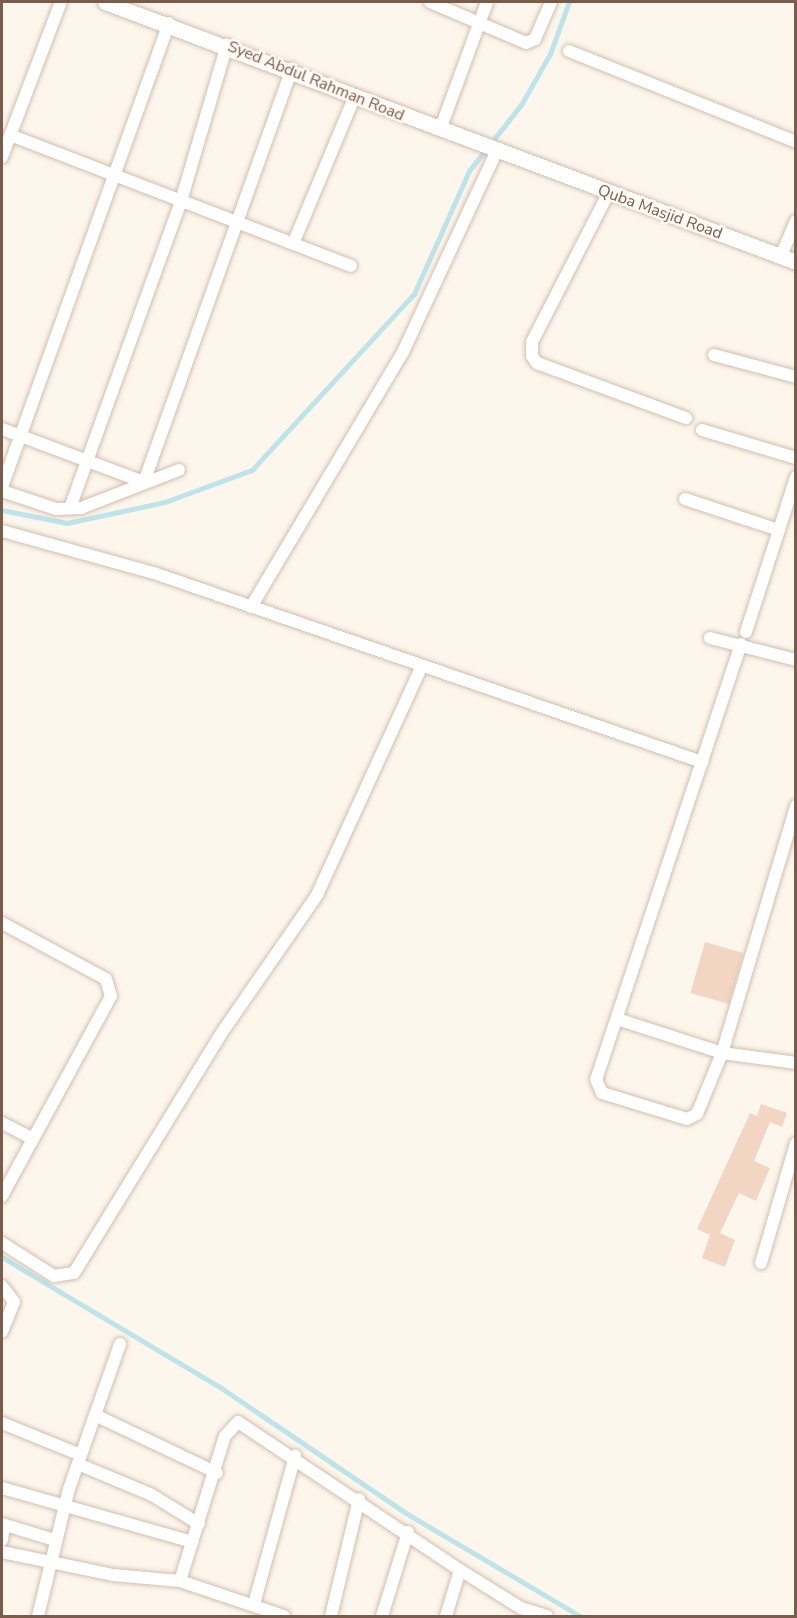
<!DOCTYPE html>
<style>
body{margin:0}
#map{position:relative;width:797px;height:1618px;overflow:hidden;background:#fdf6ec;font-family:"Nunito Sans",sans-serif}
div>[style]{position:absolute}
.stream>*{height:4.5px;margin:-2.25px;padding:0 2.25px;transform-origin:2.25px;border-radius:2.25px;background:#bfe3e8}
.building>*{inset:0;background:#f3d5c3;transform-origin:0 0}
.roads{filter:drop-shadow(0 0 2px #d1beb0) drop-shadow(0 0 2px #d1beb0)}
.minor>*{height:12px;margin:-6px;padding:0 6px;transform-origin:6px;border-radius:6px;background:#fff}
.tertiary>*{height:15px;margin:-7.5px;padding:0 7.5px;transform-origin:7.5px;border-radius:7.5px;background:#fff}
span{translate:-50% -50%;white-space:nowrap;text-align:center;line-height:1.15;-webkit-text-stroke:5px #fffaf3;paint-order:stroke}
.street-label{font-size:16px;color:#7a5c4d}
.frame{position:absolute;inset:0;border:3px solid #7a5c4d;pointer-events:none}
</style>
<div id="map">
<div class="stream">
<i style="left:2px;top:510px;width:66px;rotate:11.3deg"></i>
<i style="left:67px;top:523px;width:100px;rotate:-12.1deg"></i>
<i style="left:165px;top:502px;width:93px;rotate:-20.2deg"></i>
<i style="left:252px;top:470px;width:239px;rotate:-47.4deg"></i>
<i style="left:414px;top:294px;width:135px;rotate:-65.9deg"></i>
<i style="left:469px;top:171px;width:84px;rotate:-51.8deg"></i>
<i style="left:521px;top:105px;width:59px;rotate:-60.4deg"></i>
<i style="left:550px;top:54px;width:55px;rotate:-69.9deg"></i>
<i style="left:2px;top:1257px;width:257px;rotate:30.8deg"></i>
<i style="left:223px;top:1389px;width:221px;rotate:34.1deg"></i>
<i style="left:406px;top:1513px;width:202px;rotate:30.6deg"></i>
</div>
<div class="building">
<i style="left:705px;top:942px;width:40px;height:53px;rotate:16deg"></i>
<i style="clip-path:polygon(761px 1104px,787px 1113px,782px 1127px,770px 1122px,754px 1161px,770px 1168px,756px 1201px,739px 1193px,720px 1233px,735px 1240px,725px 1267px,702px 1258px,710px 1235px,697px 1229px,750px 1113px,757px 1116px)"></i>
</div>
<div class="roads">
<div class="minor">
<i style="left:430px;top:2px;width:104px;rotate:23.1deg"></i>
<i style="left:526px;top:43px;width:10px;rotate:-24deg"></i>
<i style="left:535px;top:39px;width:40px;rotate:-66.6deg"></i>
<i style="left:569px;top:51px;width:245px;rotate:21.8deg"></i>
<i style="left:440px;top:130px;width:136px;rotate:-69.8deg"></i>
<i style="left:10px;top:135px;width:365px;rotate:21deg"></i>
<i style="left:2px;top:157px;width:166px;rotate:-69.2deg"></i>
<i style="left:608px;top:194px;width:166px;rotate:117.2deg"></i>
<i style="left:532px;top:342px;width:14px;rotate:90deg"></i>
<i style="left:532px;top:356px;width:9px;rotate:54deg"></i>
<i style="left:537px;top:363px;width:159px;rotate:20.3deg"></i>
<i style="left:293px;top:244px;width:160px;rotate:-67.3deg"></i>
<i style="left:781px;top:256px;width:38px;rotate:-67deg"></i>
<i style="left:714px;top:355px;width:85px;rotate:15deg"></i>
<i style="left:2px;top:429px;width:152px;rotate:20.5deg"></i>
<i style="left:144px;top:482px;width:439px;rotate:-70.3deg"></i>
<i style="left:702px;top:430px;width:98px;rotate:16.6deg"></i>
<i style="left:2px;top:487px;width:493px;rotate:-70.2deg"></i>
<i style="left:2px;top:491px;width:57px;rotate:18.4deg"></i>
<i style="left:56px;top:509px;width:25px;rotate:-2deg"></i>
<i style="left:81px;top:508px;width:105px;rotate:-21.2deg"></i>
<i style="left:685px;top:499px;width:99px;rotate:18.3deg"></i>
<i style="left:70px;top:508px;width:326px;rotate:-70.1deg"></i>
<i style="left:181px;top:201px;width:163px;rotate:-73.6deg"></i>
<i style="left:2px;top:531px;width:161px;rotate:15.5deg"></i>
<i style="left:157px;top:574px;width:577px;rotate:19.03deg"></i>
<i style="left:251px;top:607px;width:297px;rotate:-59.2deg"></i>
<i style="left:403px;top:352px;width:223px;rotate:-65deg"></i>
<i style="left:746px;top:632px;width:163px;rotate:-72.1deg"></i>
<i style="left:710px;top:638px;width:89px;rotate:14.3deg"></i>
<i style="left:741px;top:644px;width:459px;rotate:108.4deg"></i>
<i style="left:596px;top:1079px;width:15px;rotate:67deg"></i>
<i style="left:602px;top:1093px;width:89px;rotate:17deg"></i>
<i style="left:687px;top:1119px;width:11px;rotate:-27deg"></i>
<i style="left:697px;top:1114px;width:66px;rotate:-67.7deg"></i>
<i style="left:722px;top:1053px;width:258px;rotate:-73.3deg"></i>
<i style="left:2px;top:923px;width:118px;rotate:28.3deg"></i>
<i style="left:106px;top:979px;width:18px;rotate:74deg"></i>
<i style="left:111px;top:996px;width:228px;rotate:118.6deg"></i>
<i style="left:617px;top:1019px;width:110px;rotate:17.9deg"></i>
<i style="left:722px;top:1053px;width:75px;rotate:7.7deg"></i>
<i style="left:2px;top:1123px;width:35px;rotate:27deg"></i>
<i style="left:2px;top:1243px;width:62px;rotate:32.4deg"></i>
<i style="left:54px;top:1276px;width:20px;rotate:-9deg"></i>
<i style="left:74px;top:1273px;width:284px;rotate:-58.4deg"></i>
<i style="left:223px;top:1031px;width:165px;rotate:-55.3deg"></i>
<i style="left:317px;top:895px;width:252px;rotate:-65.4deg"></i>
<i style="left:761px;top:1263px;width:125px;rotate:-73.7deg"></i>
<i style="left:2px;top:1286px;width:20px;rotate:53deg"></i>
<i style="left:14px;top:1302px;width:32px;rotate:112deg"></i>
<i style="left:95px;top:1415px;width:135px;rotate:25.4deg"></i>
<i style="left:2px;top:1423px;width:85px;rotate:22.1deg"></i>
<i style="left:78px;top:1464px;width:80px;rotate:22.7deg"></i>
<i style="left:152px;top:1495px;width:55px;rotate:31.7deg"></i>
<i style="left:2px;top:1488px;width:198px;rotate:15.8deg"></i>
<i style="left:2px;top:1524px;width:55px;rotate:16.8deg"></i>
<i style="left:2px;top:1540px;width:15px;rotate:-82deg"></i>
<i style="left:2px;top:1552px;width:113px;rotate:11.7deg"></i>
<i style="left:113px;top:1575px;width:67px;rotate:5.1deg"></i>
<i style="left:180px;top:1581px;width:110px;rotate:18.6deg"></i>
<i style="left:180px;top:1581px;width:152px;rotate:-72.8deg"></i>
<i style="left:225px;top:1436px;width:19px;rotate:-47deg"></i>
<i style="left:238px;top:1422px;width:267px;rotate:33.7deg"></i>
<i style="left:460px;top:1570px;width:72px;rotate:31.9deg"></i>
<i style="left:521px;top:1608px;width:27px;rotate:17deg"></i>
<i style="left:254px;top:1604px;width:154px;rotate:-74.5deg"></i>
<i style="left:38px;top:1616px;width:131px;rotate:-76.3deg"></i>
<i style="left:69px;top:1489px;width:154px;rotate:-70.6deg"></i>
<i style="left:331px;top:1616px;width:120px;rotate:-76.5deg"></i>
<i style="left:382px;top:1616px;width:88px;rotate:-72.8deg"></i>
<i style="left:446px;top:1616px;width:48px;rotate:-73.1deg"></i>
</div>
<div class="tertiary">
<i style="left:105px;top:2px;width:738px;rotate:20.62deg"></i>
</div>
</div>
<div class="street-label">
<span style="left:316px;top:81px;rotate:22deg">Syed Abdul Rahman Road</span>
<span style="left:660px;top:212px;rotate:20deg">Quba Masjid Road</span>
</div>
<div class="frame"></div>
</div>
